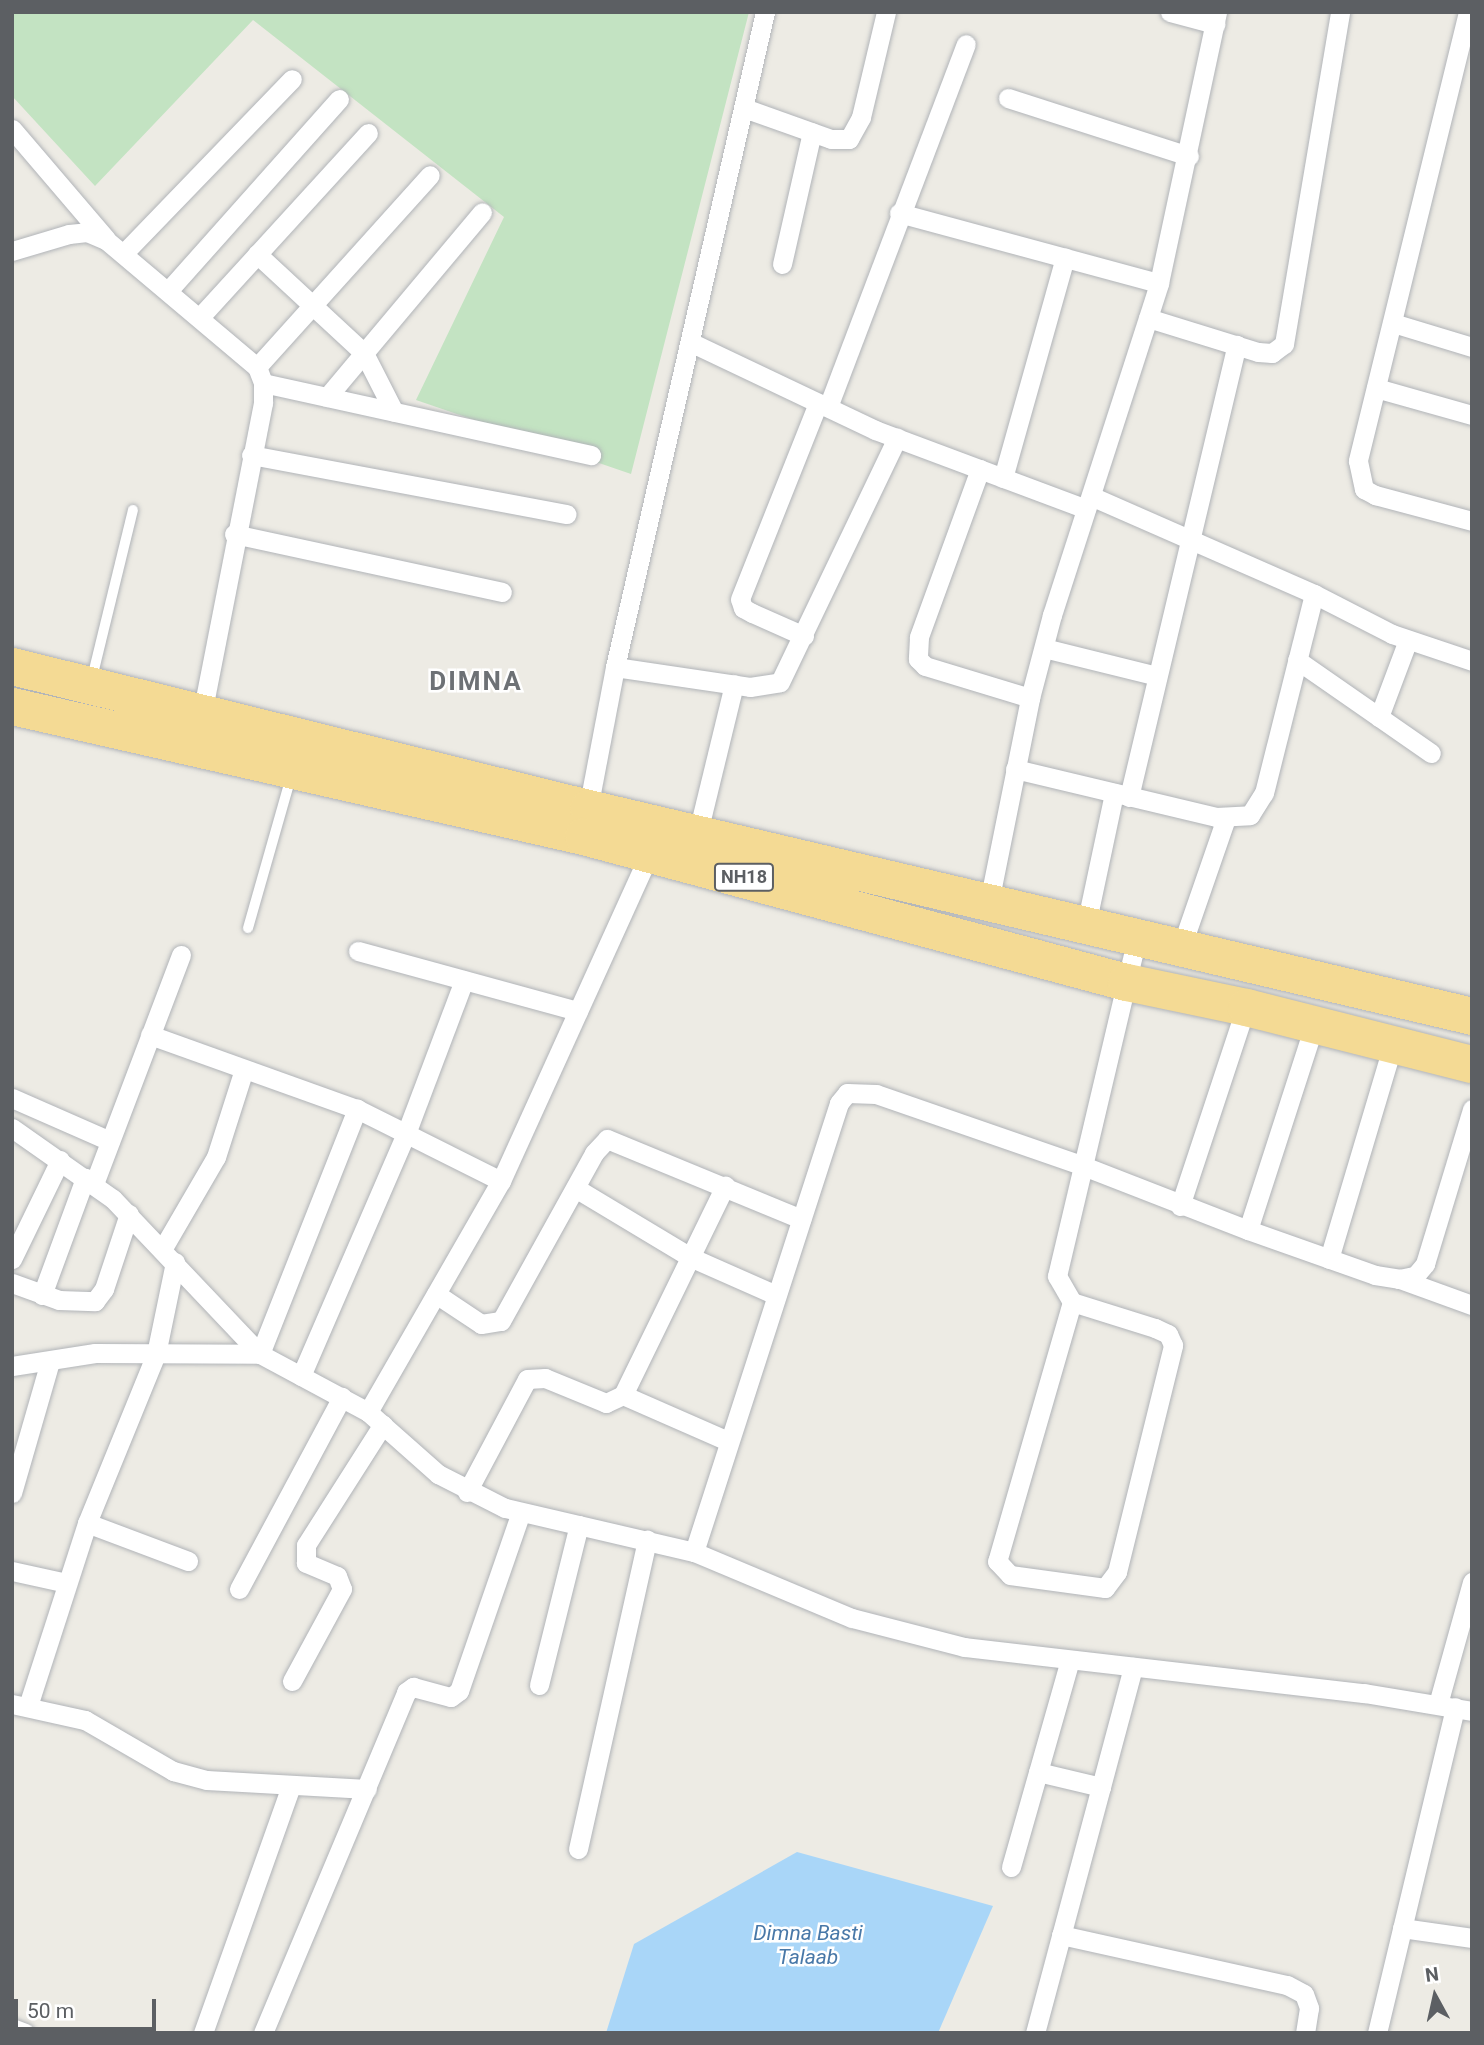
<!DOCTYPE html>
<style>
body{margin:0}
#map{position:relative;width:1484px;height:2045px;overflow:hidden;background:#edebe4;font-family:Roboto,sans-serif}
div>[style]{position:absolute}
.green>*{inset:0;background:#c3e3c2}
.water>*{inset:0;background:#a9d6f8}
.roads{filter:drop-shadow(0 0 2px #b1b4b8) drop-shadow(0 0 2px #b1b4b8)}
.lane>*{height:10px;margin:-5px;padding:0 5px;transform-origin:5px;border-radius:5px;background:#fff}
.street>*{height:19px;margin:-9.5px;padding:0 9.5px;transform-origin:9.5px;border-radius:9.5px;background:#fff}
.highway>*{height:37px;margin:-18.5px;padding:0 18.5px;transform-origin:18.5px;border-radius:18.5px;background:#f4da94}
span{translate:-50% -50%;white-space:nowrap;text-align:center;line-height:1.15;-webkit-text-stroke:5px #fff;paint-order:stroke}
.shield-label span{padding:2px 5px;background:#fff;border:2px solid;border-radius:5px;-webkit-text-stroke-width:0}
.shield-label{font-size:18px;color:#5c5f63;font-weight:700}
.water-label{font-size:21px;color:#4878a8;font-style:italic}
.district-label{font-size:26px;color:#6d7175;font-weight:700;letter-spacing:2px}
.frame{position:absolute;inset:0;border:14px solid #5c5f63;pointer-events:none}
.north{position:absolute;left:1400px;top:1961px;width:70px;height:70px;-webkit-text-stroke:5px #fff;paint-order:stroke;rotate:352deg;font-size:19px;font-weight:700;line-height:28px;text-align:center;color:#5c5f63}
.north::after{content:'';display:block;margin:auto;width:24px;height:32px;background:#5c5f63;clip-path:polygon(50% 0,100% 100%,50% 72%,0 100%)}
.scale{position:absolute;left:14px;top:1999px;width:142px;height:32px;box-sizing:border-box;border:4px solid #5c5f63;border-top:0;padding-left:9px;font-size:21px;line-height:24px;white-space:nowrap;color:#5c5f63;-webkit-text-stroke:5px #fff;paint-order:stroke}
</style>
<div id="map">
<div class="green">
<i style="clip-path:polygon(12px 12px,749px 12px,631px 474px,416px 400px,504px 217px,253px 20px,95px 186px,12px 96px)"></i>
</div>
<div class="water">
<i style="clip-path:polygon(797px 1852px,993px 1906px,938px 2033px,606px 2033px,634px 1944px)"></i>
</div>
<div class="roads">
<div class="lane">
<i style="left:92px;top:678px;width:173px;rotate:-76.3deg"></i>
<i style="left:248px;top:928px;width:157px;rotate:-74.1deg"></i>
</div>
<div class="street">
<i style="left:1170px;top:12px;width:47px;rotate:14.9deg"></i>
<i style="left:1468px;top:12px;width:462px;rotate:103.8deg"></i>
<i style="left:1358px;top:461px;width:29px;rotate:78deg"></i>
<i style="left:1364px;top:489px;width:13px;rotate:29deg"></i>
<i style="left:1375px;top:495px;width:100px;rotate:15deg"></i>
<i style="left:1008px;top:98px;width:190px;rotate:17.8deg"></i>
<i style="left:744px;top:108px;width:92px;rotate:19.6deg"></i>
<i style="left:831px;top:139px;width:18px"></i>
<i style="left:849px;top:139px;width:25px;rotate:-61deg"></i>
<i style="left:861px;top:117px;width:108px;rotate:-76.6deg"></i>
<i style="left:12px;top:129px;width:145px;rotate:49.5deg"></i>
<i style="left:899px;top:213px;width:269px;rotate:15.1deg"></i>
<i style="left:12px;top:251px;width:59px;rotate:-16.6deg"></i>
<i style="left:69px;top:234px;width:18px;rotate:-6deg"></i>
<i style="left:87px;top:232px;width:21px;rotate:23deg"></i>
<i style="left:106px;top:240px;width:197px;rotate:40.1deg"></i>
<i style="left:257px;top:367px;width:17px;rotate:69deg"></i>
<i style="left:263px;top:383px;width:20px;rotate:90deg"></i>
<i style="left:263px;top:403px;width:316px;rotate:101.1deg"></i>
<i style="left:123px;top:254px;width:243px;rotate:-46deg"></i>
<i style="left:257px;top:254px;width:146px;rotate:42.8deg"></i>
<i style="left:364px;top:353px;width:66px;rotate:63deg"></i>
<i style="left:782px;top:264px;width:135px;rotate:-77.2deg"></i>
<i style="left:168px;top:291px;width:257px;rotate:-48.3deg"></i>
<i style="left:200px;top:317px;width:249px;rotate:-47.6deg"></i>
<i style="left:1148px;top:318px;width:115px;rotate:17.2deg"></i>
<i style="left:1258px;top:352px;width:14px;rotate:4deg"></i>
<i style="left:1272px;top:353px;width:15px;rotate:-37deg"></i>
<i style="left:1284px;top:344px;width:337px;rotate:-80.4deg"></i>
<i style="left:1393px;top:323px;width:83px;rotate:16.9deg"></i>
<i style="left:692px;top:343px;width:203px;rotate:25.4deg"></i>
<i style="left:875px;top:430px;width:225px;rotate:20.5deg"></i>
<i style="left:257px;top:367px;width:258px;rotate:-48deg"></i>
<i style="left:263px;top:383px;width:336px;rotate:12.4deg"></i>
<i style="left:1376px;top:388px;width:100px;rotate:15.7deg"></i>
<i style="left:327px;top:397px;width:241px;rotate:-50deg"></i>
<i style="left:828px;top:407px;width:388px;rotate:-69.2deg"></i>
<i style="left:251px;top:455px;width:321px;rotate:10.6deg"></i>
<i style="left:980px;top:469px;width:179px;rotate:110deg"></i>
<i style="left:919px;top:637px;width:22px;rotate:93deg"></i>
<i style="left:918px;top:659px;width:10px;rotate:45deg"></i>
<i style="left:925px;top:666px;width:110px;rotate:16.9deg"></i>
<i style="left:1003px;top:478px;width:229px;rotate:-74.3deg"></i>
<i style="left:1091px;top:496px;width:244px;rotate:23.7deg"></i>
<i style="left:1314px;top:594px;width:88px;rotate:27.1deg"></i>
<i style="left:1392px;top:634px;width:84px;rotate:18.6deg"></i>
<i style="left:234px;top:534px;width:274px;rotate:12.2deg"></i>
<i style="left:804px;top:636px;width:57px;rotate:-156.1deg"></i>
<i style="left:752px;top:613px;width:10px;rotate:-151deg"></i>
<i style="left:743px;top:608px;width:9px;rotate:-108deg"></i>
<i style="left:740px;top:599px;width:211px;rotate:-68.3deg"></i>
<i style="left:1044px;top:648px;width:116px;rotate:13.9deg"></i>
<i style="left:1297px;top:660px;width:163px;rotate:34.8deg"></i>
<i style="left:615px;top:667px;width:136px;rotate:8.4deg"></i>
<i style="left:750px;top:687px;width:30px;rotate:-9deg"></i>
<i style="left:780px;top:682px;width:271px;rotate:-64.4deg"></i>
<i style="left:1379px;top:717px;width:82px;rotate:-69.4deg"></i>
<i style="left:1015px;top:769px;width:207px;rotate:13.4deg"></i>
<i style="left:1216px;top:817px;width:34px;rotate:-3deg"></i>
<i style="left:1250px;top:815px;width:26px;rotate:-58deg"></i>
<i style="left:1264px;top:793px;width:205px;rotate:-75.9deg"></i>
<i style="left:1129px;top:797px;width:465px;rotate:-76.6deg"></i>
<i style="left:587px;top:814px;width:150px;rotate:-79.2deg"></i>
<i style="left:615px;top:667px;width:672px;rotate:-77.1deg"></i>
<i style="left:698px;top:832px;width:152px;rotate:-76.3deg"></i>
<i style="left:989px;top:902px;width:208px;rotate:-78.6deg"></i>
<i style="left:1030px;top:698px;width:86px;rotate:-75.2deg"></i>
<i style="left:1052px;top:615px;width:349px;rotate:-72.1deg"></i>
<i style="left:1159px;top:283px;width:277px;rotate:-77.9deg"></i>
<i style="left:1086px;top:925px;width:135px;rotate:-78deg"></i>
<i style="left:1181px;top:948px;width:138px;rotate:-70.9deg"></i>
<i style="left:358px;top:951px;width:228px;rotate:15.3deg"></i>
<i style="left:150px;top:1035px;width:220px;rotate:19.7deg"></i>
<i style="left:357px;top:1109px;width:161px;rotate:26.6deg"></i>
<i style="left:12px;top:1098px;width:107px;rotate:23.7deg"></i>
<i style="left:12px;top:1128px;width:123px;rotate:35.1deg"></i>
<i style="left:113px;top:1199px;width:214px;rotate:46.5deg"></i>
<i style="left:260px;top:1354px;width:123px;rotate:28.2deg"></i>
<i style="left:368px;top:1412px;width:94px;rotate:41.5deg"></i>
<i style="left:438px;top:1474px;width:75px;rotate:26.9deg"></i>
<i style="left:505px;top:1508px;width:194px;rotate:13.1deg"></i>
<i style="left:694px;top:1552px;width:171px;rotate:22.7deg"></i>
<i style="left:852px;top:1618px;width:116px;rotate:14.5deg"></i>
<i style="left:964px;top:1647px;width:403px;rotate:6.6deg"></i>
<i style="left:1364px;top:1693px;width:109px;rotate:9.5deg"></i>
<i style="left:94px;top:1184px;width:245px;rotate:-69.2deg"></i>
<i style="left:577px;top:1189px;width:132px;rotate:31deg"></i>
<i style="left:690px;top:1257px;width:94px;rotate:23.8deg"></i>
<i style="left:1180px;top:1206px;width:210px;rotate:-71.7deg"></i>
<i style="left:1248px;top:1230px;width:214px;rotate:-72.1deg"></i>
<i style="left:163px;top:1248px;width:105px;rotate:-59.8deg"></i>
<i style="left:216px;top:1157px;width:92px;rotate:-72.3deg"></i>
<i style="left:12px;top:1259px;width:110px;rotate:-64.1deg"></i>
<i style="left:1329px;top:1259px;width:224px;rotate:-73.4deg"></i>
<i style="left:1400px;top:1279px;width:77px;rotate:19.9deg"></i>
<i style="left:12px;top:1283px;width:50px;rotate:19.9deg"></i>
<i style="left:59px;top:1300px;width:36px;rotate:2deg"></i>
<i style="left:95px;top:1301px;width:15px;rotate:-53deg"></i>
<i style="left:104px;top:1289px;width:79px;rotate:-71.6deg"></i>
<i style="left:436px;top:1294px;width:54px;rotate:33.7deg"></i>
<i style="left:481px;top:1324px;width:20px;rotate:-9deg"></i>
<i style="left:501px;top:1321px;width:192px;rotate:-61deg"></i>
<i style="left:594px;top:1153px;width:19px;rotate:-47deg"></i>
<i style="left:607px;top:1139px;width:210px;rotate:22.4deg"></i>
<i style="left:42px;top:1295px;width:125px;rotate:-69.8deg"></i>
<i style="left:1072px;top:1302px;width:270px;rotate:106.1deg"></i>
<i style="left:997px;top:1561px;width:19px;rotate:47deg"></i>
<i style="left:1010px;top:1575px;width:96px;rotate:7.8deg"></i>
<i style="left:1105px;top:1588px;width:20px;rotate:-53deg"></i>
<i style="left:1117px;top:1572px;width:234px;rotate:-76.1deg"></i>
<i style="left:1173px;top:1345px;width:12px;rotate:-114deg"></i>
<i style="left:1168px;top:1334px;width:14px;rotate:-155deg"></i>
<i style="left:1155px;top:1328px;width:87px;rotate:-162.6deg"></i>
<i style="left:1072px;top:1302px;width:30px;rotate:-120deg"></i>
<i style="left:1057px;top:1276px;width:347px;rotate:-76.7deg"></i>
<i style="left:12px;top:1366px;width:84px;rotate:-8.9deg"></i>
<i style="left:95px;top:1353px;width:165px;rotate:0.3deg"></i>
<i style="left:260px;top:1354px;width:264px;rotate:-68.4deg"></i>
<i style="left:301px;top:1376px;width:267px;rotate:-66.6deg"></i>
<i style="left:407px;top:1131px;width:161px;rotate:-69.3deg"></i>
<i style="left:623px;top:1395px;width:115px;rotate:23.7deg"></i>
<i style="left:368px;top:1412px;width:267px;rotate:-60.1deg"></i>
<i style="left:501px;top:1181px;width:360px;rotate:-65.6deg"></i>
<i style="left:467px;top:1492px;width:128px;rotate:-62deg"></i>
<i style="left:527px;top:1379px;width:18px;rotate:-3deg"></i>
<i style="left:545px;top:1378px;width:66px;rotate:22.3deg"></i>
<i style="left:606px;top:1403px;width:19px;rotate:-25deg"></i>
<i style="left:623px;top:1395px;width:233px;rotate:-64deg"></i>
<i style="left:12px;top:1493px;width:137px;rotate:-73.9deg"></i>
<i style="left:87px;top:1523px;width:108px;rotate:20.6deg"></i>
<i style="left:694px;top:1552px;width:472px;rotate:-72.1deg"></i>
<i style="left:839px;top:1103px;width:13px;rotate:-51deg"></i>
<i style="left:847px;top:1093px;width:29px;rotate:2deg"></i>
<i style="left:876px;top:1094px;width:217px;rotate:19.1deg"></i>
<i style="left:1081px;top:1165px;width:179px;rotate:21.3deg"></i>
<i style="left:1248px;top:1230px;width:135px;rotate:19.5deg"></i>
<i style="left:1375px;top:1275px;width:24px;rotate:9deg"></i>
<i style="left:1399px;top:1279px;width:16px;rotate:-11deg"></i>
<i style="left:1415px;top:1276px;width:16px;rotate:-50deg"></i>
<i style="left:1425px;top:1264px;width:162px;rotate:-73.1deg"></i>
<i style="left:12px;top:1571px;width:56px;rotate:12.3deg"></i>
<i style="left:239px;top:1589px;width:218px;rotate:-61.8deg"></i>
<i style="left:292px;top:1681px;width:105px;rotate:-61.5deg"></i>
<i style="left:342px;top:1589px;width:14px;rotate:-111deg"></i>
<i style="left:337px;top:1576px;width:34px;rotate:-157deg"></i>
<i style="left:306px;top:1563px;width:18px;rotate:-90deg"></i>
<i style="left:306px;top:1545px;width:143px;rotate:-57.5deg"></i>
<i style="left:539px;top:1685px;width:165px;rotate:-76deg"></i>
<i style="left:12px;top:1704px;width:75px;rotate:12.4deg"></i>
<i style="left:85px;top:1720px;width:102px;rotate:30.1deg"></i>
<i style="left:173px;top:1771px;width:35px;rotate:15deg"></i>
<i style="left:207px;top:1780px;width:160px;rotate:3.2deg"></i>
<i style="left:1438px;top:1704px;width:127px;rotate:-74.4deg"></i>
<i style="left:28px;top:1706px;width:192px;rotate:-72.1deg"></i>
<i style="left:87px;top:1523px;width:183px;rotate:-67.8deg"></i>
<i style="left:156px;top:1354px;width:94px;rotate:-78.3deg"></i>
<i style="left:1038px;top:1772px;width:65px;rotate:13.4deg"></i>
<i style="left:578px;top:1849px;width:317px;rotate:-77.4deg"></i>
<i style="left:1011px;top:1867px;width:215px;rotate:-74.1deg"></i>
<i style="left:1402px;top:1928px;width:71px;rotate:8.1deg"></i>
<i style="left:1061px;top:1935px;width:231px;rotate:12.5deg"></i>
<i style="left:1287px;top:1985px;width:19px;rotate:28deg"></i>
<i style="left:1304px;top:1994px;width:15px;rotate:70deg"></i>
<i style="left:1309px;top:2008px;width:25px;rotate:99deg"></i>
<i style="left:12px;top:2028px;width:14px;rotate:21deg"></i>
<i style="left:203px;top:2033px;width:262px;rotate:-70.4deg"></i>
<i style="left:263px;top:2033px;width:370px;rotate:-67.2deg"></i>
<i style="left:406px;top:1692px;width:9px;rotate:-36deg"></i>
<i style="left:413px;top:1687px;width:39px;rotate:15deg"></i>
<i style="left:451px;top:1697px;width:10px;rotate:-37deg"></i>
<i style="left:459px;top:1691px;width:189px;rotate:-70.9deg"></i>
<i style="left:1035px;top:2033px;width:379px;rotate:-75deg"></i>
<i style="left:1377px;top:2033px;width:335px;rotate:-76.5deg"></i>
</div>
<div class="highway">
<i style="left:12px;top:666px;width:593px;rotate:13.85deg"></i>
<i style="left:588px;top:808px;width:908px;rotate:13.24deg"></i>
<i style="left:12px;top:706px;width:586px;rotate:12.83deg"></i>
<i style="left:583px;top:836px;width:562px;rotate:15.05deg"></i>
<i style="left:1126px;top:982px;width:123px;rotate:11.8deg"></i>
<i style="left:1246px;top:1007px;width:233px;rotate:14.2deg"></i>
</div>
</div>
<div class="shield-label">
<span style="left:744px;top:877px">NH18</span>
</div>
<div class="water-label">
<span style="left:808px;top:1945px">Dimna Basti<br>Talaab</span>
</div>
<div class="district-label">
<span style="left:476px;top:682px">DIMNA</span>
</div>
<div class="frame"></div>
<div class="north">N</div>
<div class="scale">50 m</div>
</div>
